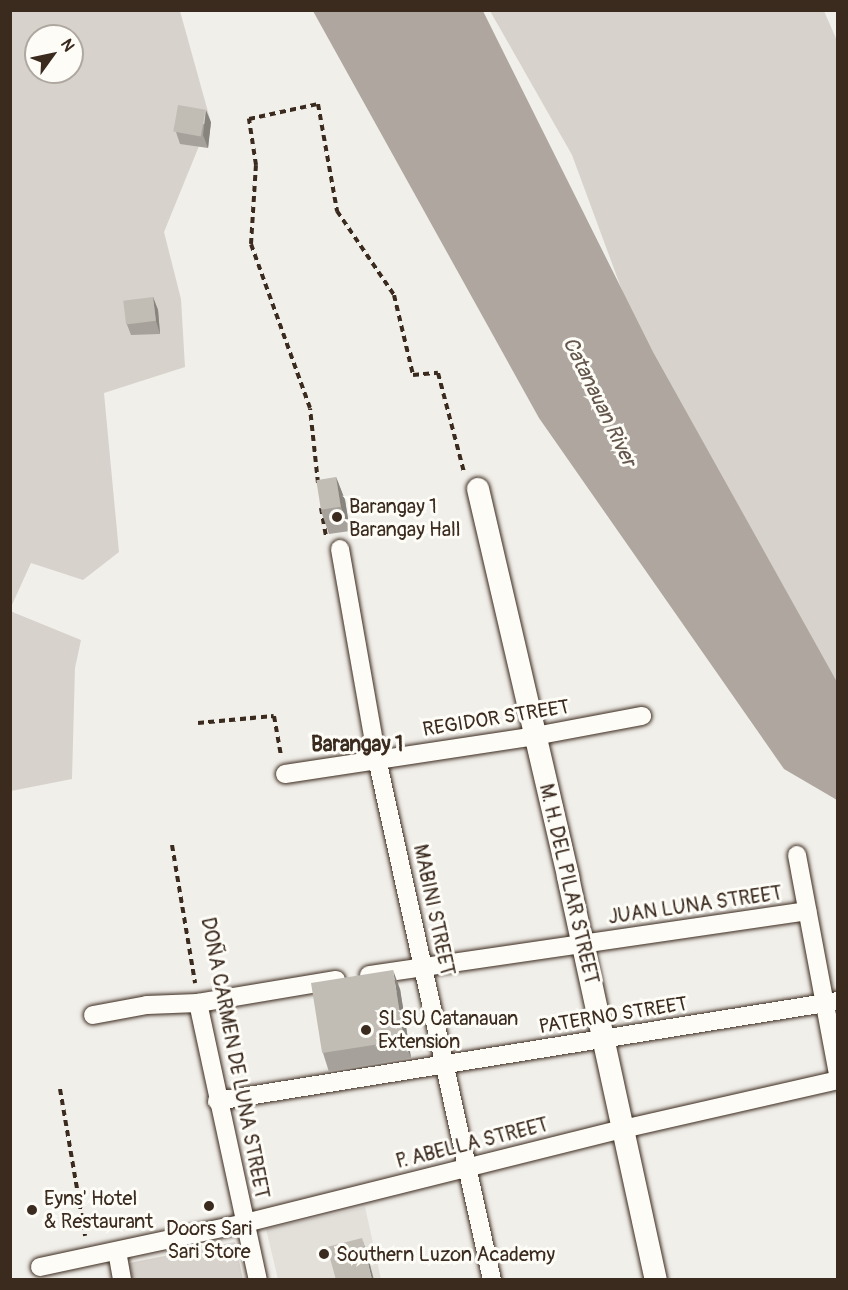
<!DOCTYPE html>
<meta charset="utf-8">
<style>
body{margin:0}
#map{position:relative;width:848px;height:1290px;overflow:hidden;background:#f1efea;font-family:Pangolin,sans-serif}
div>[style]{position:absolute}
.built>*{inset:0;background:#e3e0da}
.green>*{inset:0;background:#d7d2cc}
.water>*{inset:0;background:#aea69f}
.path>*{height:4px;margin-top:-2px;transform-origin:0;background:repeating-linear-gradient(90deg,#3b2a1e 0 6px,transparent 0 10.5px)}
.roads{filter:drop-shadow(0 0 2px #3b2a1e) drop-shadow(0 0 2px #3b2a1e)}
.minor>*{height:18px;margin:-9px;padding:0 9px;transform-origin:9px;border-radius:9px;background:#fdfcf7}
.tertiary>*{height:22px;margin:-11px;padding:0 11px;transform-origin:11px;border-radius:11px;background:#fdfcf7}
.wall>*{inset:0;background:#a6a29b}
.shaded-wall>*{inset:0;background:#87847e}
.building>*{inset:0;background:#c1bcb4;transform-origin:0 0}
.dots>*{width:16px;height:16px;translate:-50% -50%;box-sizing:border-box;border:3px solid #fdfcf7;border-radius:50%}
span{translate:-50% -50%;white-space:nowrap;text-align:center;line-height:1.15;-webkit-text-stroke:6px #fdfcf7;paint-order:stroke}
.poi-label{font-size:20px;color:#3b2a1e}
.left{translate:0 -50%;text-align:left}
.street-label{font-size:20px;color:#3b2a1e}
.water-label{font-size:21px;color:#63554b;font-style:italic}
.neighbourhood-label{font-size:21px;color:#3b2a1e;font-weight:700}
.frame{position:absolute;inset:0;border:12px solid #3b2a1e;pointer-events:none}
.north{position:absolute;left:24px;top:24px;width:60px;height:60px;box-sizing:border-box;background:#fdfcf7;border:2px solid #afa8a0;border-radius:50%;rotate:57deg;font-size:16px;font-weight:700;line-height:24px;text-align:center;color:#3b2a1e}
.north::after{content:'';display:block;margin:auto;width:21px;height:27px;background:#3b2a1e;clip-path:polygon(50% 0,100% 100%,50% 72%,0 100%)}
</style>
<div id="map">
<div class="built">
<i style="clip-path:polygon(365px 1207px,381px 1279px,278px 1279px,266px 1229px)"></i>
</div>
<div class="green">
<i style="clip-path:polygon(evenodd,11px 11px,180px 11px,210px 119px,164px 232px,181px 299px,185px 367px,104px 393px,119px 552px,83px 580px,31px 563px,11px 607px,11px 11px,36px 36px,72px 36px,72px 72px,36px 72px,36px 36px)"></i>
<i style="clip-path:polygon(490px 11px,824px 11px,838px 43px,837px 702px,661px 396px,572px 155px)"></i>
<i style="clip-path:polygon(10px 611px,81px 640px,75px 668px,72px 779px,11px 791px)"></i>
<i style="clip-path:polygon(235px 1242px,243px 1279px,132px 1279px,129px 1263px)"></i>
</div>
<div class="water">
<i style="clip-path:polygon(313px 11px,483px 11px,653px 352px,837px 682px,837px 800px,784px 769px,539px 418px)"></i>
</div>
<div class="path">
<i style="left:318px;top:483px;width:75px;rotate:-96.1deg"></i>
<i style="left:310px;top:408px;width:174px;rotate:-109.8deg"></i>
<i style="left:251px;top:244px;width:79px;rotate:-86.4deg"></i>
<i style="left:256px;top:165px;width:47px;rotate:-98.7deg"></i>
<i style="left:249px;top:119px;width:71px;rotate:-12.3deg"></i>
<i style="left:318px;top:104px;width:109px;rotate:79.9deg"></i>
<i style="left:337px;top:211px;width:102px;rotate:55.8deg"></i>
<i style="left:394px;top:295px;width:82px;rotate:76.6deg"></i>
<i style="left:413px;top:375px;width:25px;rotate:-5deg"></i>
<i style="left:438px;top:373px;width:102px;rotate:75.3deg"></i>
<i style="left:321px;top:508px;width:28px;rotate:80deg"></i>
<i style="left:198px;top:723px;width:76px;rotate:-5.3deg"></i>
<i style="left:274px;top:716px;width:40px;rotate:80deg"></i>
<i style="left:172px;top:845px;width:140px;rotate:80.5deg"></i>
<i style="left:60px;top:1089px;width:149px;rotate:80.3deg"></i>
</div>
<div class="roads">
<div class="minor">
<i style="left:340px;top:549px;width:213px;rotate:80deg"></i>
<i style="left:377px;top:759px;width:534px;rotate:77.55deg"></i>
<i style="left:285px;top:774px;width:253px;rotate:-8.6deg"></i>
<i style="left:535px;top:736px;width:109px;rotate:-10.6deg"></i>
<i style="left:797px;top:855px;width:224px;rotate:79.4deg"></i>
<i style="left:369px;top:975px;width:443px;rotate:-8.3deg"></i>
<i style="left:198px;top:1003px;width:283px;rotate:77.8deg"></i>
<i style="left:93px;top:1015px;width:55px;rotate:-10.5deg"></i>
<i style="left:147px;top:1005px;width:51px;rotate:-2.2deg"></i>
<i style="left:198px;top:1003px;width:140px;rotate:-9.5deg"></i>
<i style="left:217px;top:1101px;width:629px;rotate:-9.15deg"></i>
<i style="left:117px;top:1251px;width:29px;rotate:80deg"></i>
<i style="left:40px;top:1267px;width:210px;rotate:-12.1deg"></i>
<i style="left:245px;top:1223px;width:390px;rotate:-14deg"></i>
<i style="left:623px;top:1129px;width:221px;rotate:-12.8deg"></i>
</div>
<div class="tertiary">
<i style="left:478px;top:489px;width:398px;rotate:76.9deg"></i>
<i style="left:568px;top:877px;width:412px;rotate:77.7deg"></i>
</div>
</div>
<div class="wall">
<i style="clip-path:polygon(211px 122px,208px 148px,180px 144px,176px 132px)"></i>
<i style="clip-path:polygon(153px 297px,158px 310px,160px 334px,131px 335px,126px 322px)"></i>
<i style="clip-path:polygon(336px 477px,345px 500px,350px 531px,329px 534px,321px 511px)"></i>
<i style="clip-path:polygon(400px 989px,411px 1058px,329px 1072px,323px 1053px)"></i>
</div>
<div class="shaded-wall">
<i style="clip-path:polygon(206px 110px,211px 122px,208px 148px,203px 135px)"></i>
<i style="clip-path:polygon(153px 297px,158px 310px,160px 334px,156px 321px)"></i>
<i style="clip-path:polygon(336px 477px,345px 500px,350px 531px,341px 507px)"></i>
<i style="clip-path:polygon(393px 970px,400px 989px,411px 1058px,404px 1040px)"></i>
<i style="clip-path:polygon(362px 1238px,368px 1257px,374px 1280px,372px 1280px)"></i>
</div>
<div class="building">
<i style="left:178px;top:105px;width:28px;height:27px;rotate:10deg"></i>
<i style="left:153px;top:297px;width:24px;height:30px;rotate:83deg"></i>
<i style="left:336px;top:477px;width:30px;height:20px;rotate:81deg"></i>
<i style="left:393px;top:970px;width:71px;height:83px;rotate:81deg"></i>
<i style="clip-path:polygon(362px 1238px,372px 1280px,336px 1280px,327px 1247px)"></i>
</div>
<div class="dots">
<i style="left:337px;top:517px;background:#3b2a1e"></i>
<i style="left:366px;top:1030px;background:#3b2a1e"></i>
<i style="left:209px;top:1206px;background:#3b2a1e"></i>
<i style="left:32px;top:1210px;background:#3b2a1e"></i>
<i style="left:324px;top:1254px;background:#3b2a1e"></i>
</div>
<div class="poi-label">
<span class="left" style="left:349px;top:518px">Barangay 1<br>Barangay Hall</span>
<span class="left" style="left:378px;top:1030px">SLSU Catanauan<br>Extension</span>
<span class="left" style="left:44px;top:1210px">Eyns' Hotel<br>&amp; Restaurant</span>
<span style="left:209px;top:1240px">Doors Sari<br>Sari Store</span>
<span class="left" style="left:336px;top:1254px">Southern Luzon Academy</span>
</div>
<div class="street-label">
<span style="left:496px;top:718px;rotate:-9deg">REGIDOR STREET</span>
<span style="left:569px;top:884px;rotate:77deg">M. H. DEL PILAR STREET</span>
<span style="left:695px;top:905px;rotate:-8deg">JUAN LUNA STREET</span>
<span style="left:434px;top:910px;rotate:78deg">MABINI STREET</span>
<span style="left:613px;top:1015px;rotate:-9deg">PATERNO STREET</span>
<span style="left:235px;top:1058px;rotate:79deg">DOÑA CARMEN DE LUNA STREET</span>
<span style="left:472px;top:1143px;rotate:-14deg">P. ABELLA STREET</span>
</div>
<div class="water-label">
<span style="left:599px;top:402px;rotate:64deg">Catanauan River</span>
</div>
<div class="neighbourhood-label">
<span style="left:357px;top:745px">Barangay 1</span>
</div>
<div class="frame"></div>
<div class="north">N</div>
</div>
